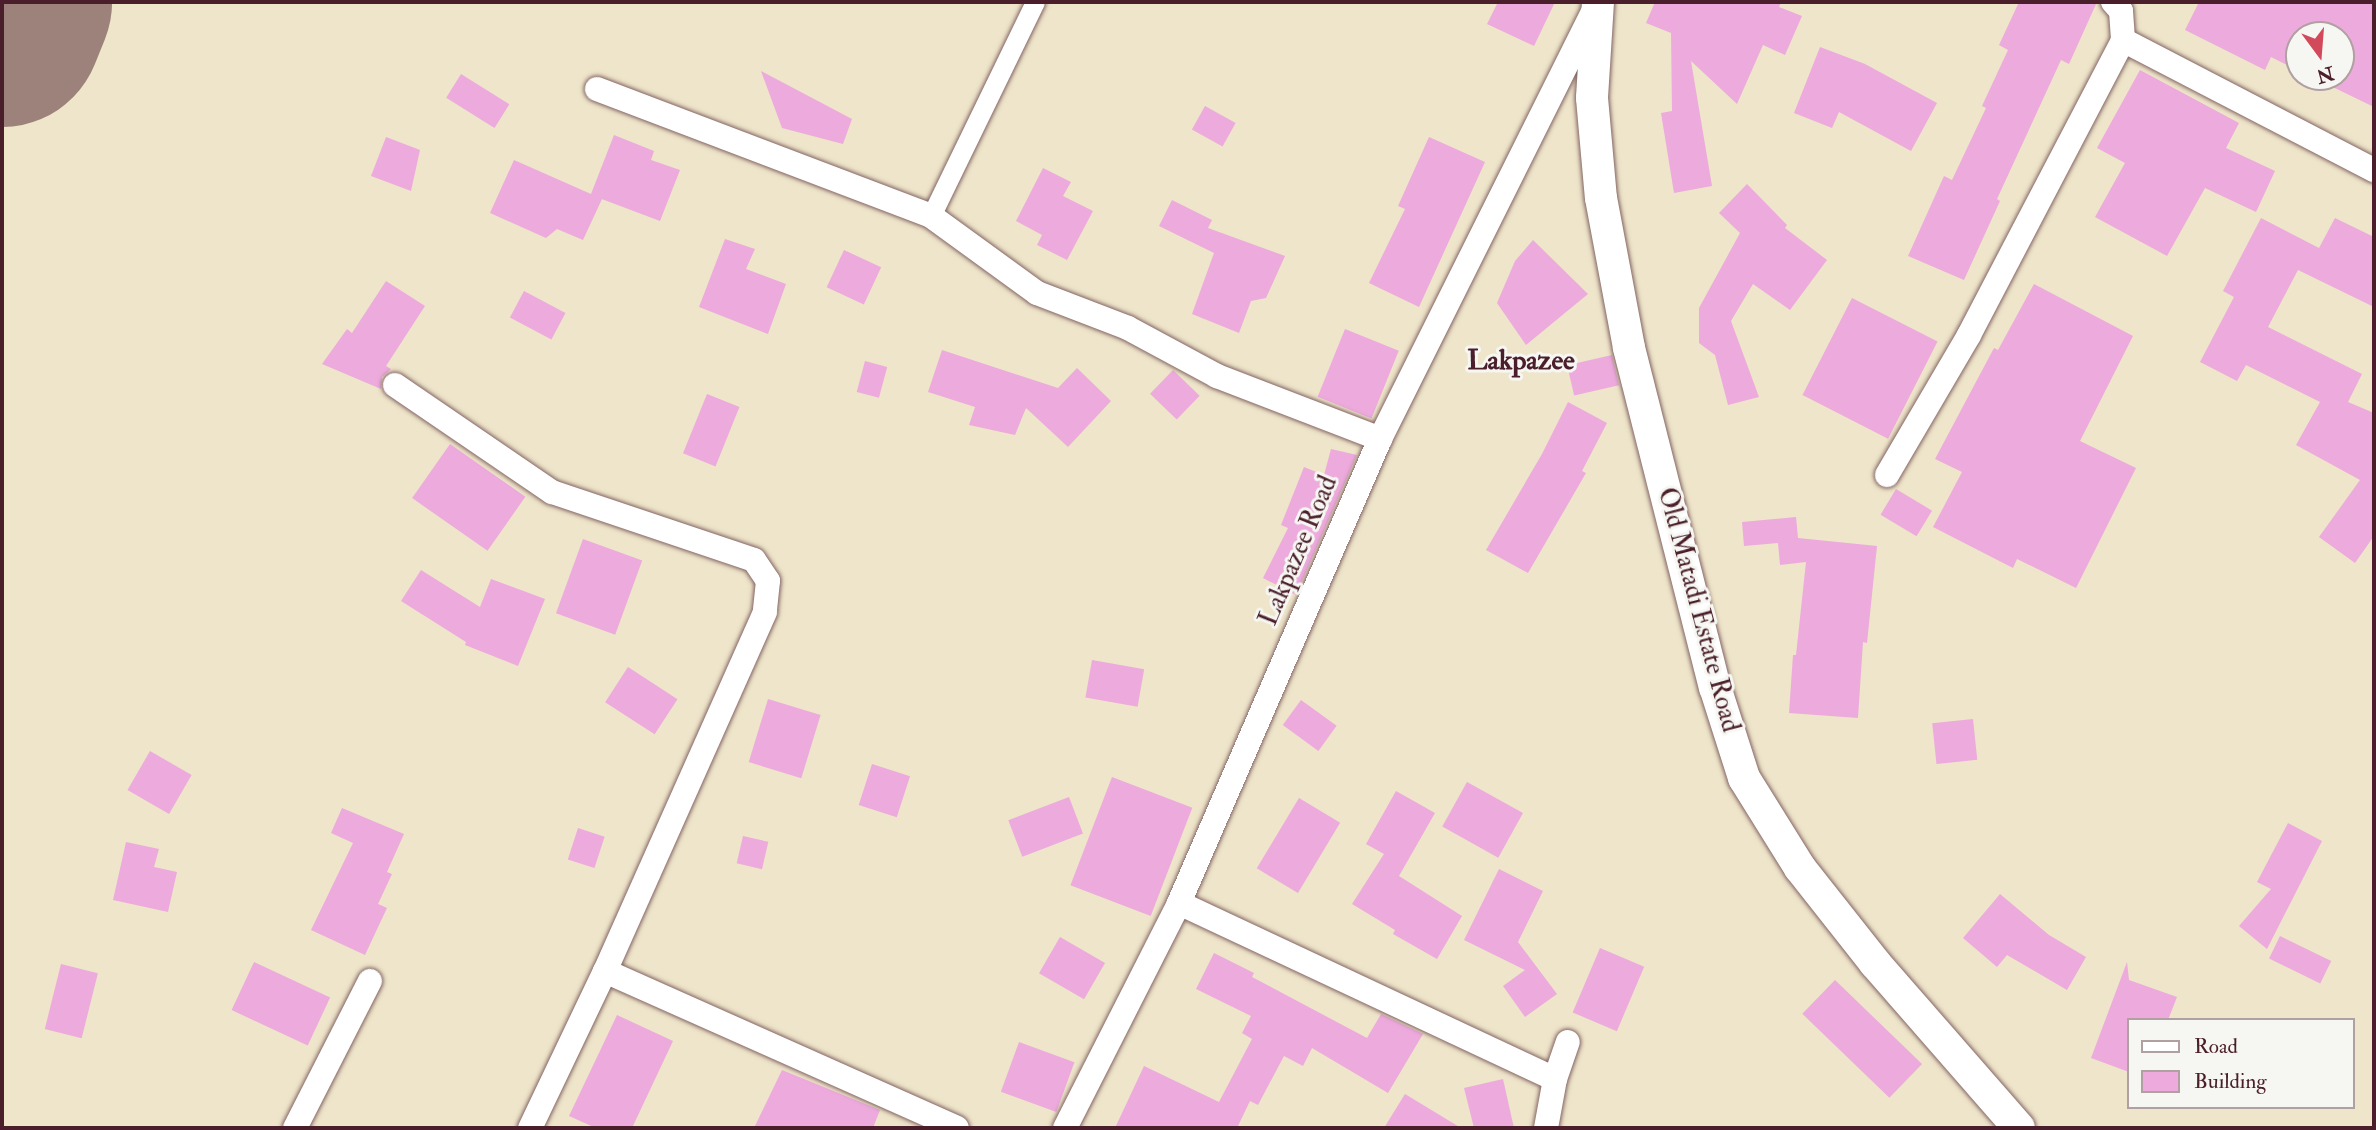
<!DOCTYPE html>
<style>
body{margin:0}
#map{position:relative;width:2376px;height:1130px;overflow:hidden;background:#eee5ca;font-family:"IM FELL Double Pica",serif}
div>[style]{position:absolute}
.runway>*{height:200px;margin:-100px;padding:0 100px;transform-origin:100px;border-radius:100px;background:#9c827a}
.building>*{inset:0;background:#edaadd;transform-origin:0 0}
.roads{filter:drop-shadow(0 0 2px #836463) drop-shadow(0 0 2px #836463)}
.pedestrian>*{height:19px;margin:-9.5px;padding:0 9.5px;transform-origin:9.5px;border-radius:9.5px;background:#fff}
.minor>*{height:24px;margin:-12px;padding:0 12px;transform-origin:12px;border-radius:12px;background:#fff}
.tertiary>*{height:32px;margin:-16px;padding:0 16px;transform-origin:16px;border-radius:16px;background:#fff}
span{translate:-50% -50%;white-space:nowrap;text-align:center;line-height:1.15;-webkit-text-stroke:6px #f6f6f2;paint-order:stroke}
.street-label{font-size:26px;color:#4a1f2b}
.neighbourhood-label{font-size:28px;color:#4a1f2b;font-weight:700}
.frame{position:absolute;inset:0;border:4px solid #4a1f2b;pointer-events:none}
.legend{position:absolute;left:2127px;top:1018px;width:228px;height:91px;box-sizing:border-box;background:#f6f6f2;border:2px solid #b1a0a2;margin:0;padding:9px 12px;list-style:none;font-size:21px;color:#4a1f2b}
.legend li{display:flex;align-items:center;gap:14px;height:35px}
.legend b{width:35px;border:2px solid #b1a0a2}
.north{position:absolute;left:2285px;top:21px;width:70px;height:70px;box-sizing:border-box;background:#f6f6f2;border:2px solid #b1a0a2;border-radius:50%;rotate:164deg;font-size:19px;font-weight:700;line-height:28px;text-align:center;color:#4a1f2b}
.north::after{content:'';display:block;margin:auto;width:24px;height:32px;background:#d1495b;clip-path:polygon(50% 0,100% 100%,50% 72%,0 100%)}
</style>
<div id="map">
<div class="runway">
<i style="left:2px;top:27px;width:27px;rotate:-68deg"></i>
</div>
<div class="building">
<i style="clip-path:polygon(1498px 2px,1555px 2px,1534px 46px,1487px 24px)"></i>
<i style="clip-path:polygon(1655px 2px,1781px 2px,1779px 7px,1802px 16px,1785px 55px,1763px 45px,1737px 104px,1691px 61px,1712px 186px,1674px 193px,1661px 113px,1672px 111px,1671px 33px,1646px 23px)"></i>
<i style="clip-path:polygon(2019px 2px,2097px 2px,2069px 64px,2061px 60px,1997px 199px,2000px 201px,1964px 280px,1908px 256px,1944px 176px,1952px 180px,1986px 108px,1982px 106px,2008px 50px,1999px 45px)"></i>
<i style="clip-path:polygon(2199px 2px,2374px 2px,2374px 107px,2312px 77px,2341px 77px,2341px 35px,2299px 35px,2299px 71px,2271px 57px,2265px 70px,2185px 30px)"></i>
<i style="clip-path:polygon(1820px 47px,1865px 64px,1937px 103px,1911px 151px,1839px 112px,1832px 128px,1794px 113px)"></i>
<i style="clip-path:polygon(2140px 70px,2239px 123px,2226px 148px,2275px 171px,2256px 212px,2205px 188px,2167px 256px,2095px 217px,2125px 163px,2097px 148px)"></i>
<i style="clip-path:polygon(761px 71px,852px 119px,843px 144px,782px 128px)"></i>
<i style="left:461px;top:74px;width:57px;height:28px;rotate:32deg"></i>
<i style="left:1205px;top:106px;width:35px;height:27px;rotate:29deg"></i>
<i style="clip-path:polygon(614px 135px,654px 151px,651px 160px,680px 170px,660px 221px,599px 198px,602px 199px,583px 240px,557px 229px,546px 238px,490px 213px,514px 160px,591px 194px)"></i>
<i style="clip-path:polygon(386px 137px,420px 150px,411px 191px,371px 176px)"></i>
<i style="clip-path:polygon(1429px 137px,1485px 162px,1419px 307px,1369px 283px,1405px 209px,1398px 206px)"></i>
<i style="clip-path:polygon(1043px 168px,1071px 182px,1063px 196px,1093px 211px,1067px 260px,1037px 245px,1042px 235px,1016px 221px)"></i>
<i style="clip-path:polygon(1747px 184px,1787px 225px,1785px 228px,1827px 260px,1790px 310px,1753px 284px,1731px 321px,1759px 397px,1728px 405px,1715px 355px,1699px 343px,1699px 308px,1740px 233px,1719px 213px)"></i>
<i style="clip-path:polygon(1172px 200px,1212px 220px,1208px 228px,1285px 256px,1266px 298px,1251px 301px,1239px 333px,1192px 314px,1214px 253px,1159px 226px)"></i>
<i style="clip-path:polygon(2261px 218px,2319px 248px,2335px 218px,2374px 237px,2374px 307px,2298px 270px,2268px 327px,2362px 374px,2348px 402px,2374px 413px,2374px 536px,2355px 563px,2319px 537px,2360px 480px,2296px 445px,2320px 402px,2246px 365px,2237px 381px,2200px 362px,2234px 297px,2223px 291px)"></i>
<i style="clip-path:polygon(725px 239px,755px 249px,746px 269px,786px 284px,768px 334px,699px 307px)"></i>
<i style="clip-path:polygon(1533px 240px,1588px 294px,1526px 345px,1497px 303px,1515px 261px)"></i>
<i style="left:844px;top:250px;width:41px;height:41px;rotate:25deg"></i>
<i style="clip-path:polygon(386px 281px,425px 306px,386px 366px,391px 369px,382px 377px,381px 389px,322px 364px,347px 329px,352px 333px)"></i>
<i style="clip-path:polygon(2034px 284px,2133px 336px,2080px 441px,2136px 468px,2076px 588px,2017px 559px,2013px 568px,1933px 527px,1962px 472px,1935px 459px,1994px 348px,1998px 350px)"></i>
<i style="left:524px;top:291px;width:47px;height:30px;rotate:28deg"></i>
<i style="left:1852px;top:298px;width:96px;height:109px;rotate:27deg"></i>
<i style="left:1345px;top:329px;width:58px;height:73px;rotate:22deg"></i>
<i style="clip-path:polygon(942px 350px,1058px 388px,1077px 368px,1111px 401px,1068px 447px,1026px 408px,1015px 435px,969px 425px,975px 407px,928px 392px)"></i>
<i style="left:1612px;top:355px;width:31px;height:46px;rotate:77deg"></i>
<i style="left:865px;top:361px;width:23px;height:32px;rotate:15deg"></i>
<i style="left:1173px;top:370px;width:37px;height:33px;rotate:44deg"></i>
<i style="left:707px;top:394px;width:35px;height:64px;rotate:22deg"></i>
<i style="clip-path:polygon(1568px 402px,1607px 423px,1582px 471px,1586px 473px,1528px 573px,1486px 550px,1542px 454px)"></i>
<i style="left:450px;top:444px;width:92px;height:66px;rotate:35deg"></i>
<i style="clip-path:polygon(1331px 449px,1357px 455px,1296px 595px,1263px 578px,1288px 528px,1281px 525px,1304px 467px,1324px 475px)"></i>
<i style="left:1896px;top:489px;width:42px;height:30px;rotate:31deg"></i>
<i style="clip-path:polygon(1796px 517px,1798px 538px,1877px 546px,1867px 643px,1863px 642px,1858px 718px,1789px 713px,1793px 655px,1796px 655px,1806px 562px,1780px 565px,1778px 543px,1744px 546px,1742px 522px)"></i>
<i style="left:583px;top:539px;width:63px;height:79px;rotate:20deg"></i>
<i style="clip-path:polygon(421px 570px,480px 607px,491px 579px,545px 599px,518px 666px,465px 645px,466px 642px,401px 601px)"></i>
<i style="left:1092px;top:660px;width:53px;height:38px;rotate:10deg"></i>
<i style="left:628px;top:667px;width:59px;height:42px;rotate:33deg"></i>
<i style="left:768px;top:699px;width:55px;height:66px;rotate:17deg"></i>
<i style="left:1301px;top:700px;width:44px;height:31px;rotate:36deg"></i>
<i style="left:1973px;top:719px;width:41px;height:41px;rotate:84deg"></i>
<i style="left:150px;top:751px;width:48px;height:45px;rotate:30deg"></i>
<i style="left:872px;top:764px;width:40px;height:43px;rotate:18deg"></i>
<i style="left:1112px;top:777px;width:86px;height:116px;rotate:21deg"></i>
<i style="left:1467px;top:782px;width:64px;height:51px;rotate:29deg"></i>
<i style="clip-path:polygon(1396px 791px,1435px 813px,1399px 876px,1462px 916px,1437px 959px,1393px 934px,1395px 930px,1352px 904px,1384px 854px,1366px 844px)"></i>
<i style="left:1069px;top:797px;width:39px;height:65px;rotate:69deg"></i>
<i style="left:1299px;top:798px;width:48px;height:82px;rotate:31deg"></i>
<i style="clip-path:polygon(342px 808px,404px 834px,387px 872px,392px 874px,378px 904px,387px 908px,365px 955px,311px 930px,353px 843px,331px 833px)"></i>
<i style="clip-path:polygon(2288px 823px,2322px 841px,2267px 949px,2239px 926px,2271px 889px,2257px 882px)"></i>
<i style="left:578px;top:828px;width:28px;height:33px;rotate:18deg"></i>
<i style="left:743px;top:836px;width:26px;height:28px;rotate:13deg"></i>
<i style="clip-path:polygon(126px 842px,159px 849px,154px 867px,177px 872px,168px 912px,113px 900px)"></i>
<i style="clip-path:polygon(1499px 869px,1543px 891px,1518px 942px,1557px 994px,1525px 1017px,1503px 986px,1525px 970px,1464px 940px)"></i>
<i style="clip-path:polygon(2000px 894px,2049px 935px,2086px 957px,2067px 990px,2007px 955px,1997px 967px,1963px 938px)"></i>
<i style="left:2280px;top:936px;width:57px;height:25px;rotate:26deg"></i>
<i style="left:1060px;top:937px;width:52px;height:42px;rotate:30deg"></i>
<i style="left:1600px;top:948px;width:48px;height:70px;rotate:23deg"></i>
<i style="clip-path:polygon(1214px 953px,1254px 973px,1252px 977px,1367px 1038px,1381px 1014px,1423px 1034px,1388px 1093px,1312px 1048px,1303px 1066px,1284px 1056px,1258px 1105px,1250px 1101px,1237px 1128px,1115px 1128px,1144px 1066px,1219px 1102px,1252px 1039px,1242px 1033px,1251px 1016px,1196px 989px)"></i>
<i style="left:254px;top:962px;width:84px;height:53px;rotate:25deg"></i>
<i style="clip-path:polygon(2127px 962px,2129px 980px,2177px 997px,2168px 1020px,2129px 1020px,2129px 1072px,2091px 1058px)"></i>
<i style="left:61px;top:964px;width:38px;height:67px;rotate:14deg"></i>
<i style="left:1835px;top:980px;width:121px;height:47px;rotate:44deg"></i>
<i style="clip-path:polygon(617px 1015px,673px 1041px,632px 1128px,596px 1128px,569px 1116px)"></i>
<i style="left:1019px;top:1042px;width:59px;height:53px;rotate:20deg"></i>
<i style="clip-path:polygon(782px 1070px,880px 1110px,873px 1128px,754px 1128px)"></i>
<i style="clip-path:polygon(1503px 1079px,1514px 1128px,1474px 1128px,1464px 1088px)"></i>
<i style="clip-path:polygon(1405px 1094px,1461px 1128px,1384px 1128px)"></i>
</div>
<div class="roads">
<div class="pedestrian">
<i style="left:931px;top:216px;width:238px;rotate:-64.1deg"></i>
</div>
<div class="minor">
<i style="left:2113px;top:2px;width:12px;rotate:48deg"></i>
<i style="left:2121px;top:11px;width:29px;rotate:86deg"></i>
<i style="left:2123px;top:40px;width:283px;rotate:27.4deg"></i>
<i style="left:597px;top:89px;width:357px;rotate:20.8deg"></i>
<i style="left:931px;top:216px;width:131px;rotate:36deg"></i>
<i style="left:1037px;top:293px;width:97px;rotate:21deg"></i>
<i style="left:1128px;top:328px;width:101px;rotate:28.3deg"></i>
<i style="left:1217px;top:376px;width:175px;rotate:21.1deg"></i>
<i style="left:395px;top:385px;width:190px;rotate:34.3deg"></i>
<i style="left:552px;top:492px;width:213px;rotate:18.6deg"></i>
<i style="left:754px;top:560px;width:25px;rotate:56deg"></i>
<i style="left:768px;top:581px;width:31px;rotate:96deg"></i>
<i style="left:765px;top:612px;width:393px;rotate:114deg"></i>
<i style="left:605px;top:971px;width:174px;rotate:115.5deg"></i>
<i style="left:1887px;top:475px;width:162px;rotate:-59.6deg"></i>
<i style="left:1969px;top:335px;width:333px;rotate:-62.4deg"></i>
<i style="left:1179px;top:903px;width:415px;rotate:25.1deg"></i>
<i style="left:605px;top:971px;width:385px;rotate:24deg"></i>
<i style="left:295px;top:1128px;width:165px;rotate:-63deg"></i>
<i style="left:1065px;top:1128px;width:252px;rotate:-63.1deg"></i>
<i style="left:1179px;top:903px;width:506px;rotate:-66.58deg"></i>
<i style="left:1380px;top:439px;width:480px;rotate:-63.5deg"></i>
<i style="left:1546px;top:1128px;width:50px;rotate:-79.6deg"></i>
<i style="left:1555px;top:1079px;width:39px;rotate:-71deg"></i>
</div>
<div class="tertiary">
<i style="left:1598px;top:2px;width:96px;rotate:93.6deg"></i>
<i style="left:1592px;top:98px;width:100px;rotate:84.9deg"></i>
<i style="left:1601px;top:198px;width:153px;rotate:79.4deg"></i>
<i style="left:1629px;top:348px;width:350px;rotate:75.8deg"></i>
<i style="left:1715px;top:687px;width:96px;rotate:72.3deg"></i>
<i style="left:1744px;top:778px;width:106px;rotate:58.1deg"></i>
<i style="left:1800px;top:868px;width:121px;rotate:51.7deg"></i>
<i style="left:1875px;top:963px;width:219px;rotate:48.9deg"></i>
</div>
</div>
<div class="street-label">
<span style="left:1299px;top:551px;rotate:-67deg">Lakpazee Road</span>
<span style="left:1698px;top:610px;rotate:75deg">Old Matadi Estate Road</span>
</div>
<div class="neighbourhood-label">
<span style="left:1521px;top:361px">Lakpazee</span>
</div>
<div class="frame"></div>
<ul class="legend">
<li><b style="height:9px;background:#fff"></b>Road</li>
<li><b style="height:19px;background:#edaadd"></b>Building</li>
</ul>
<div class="north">N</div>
</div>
